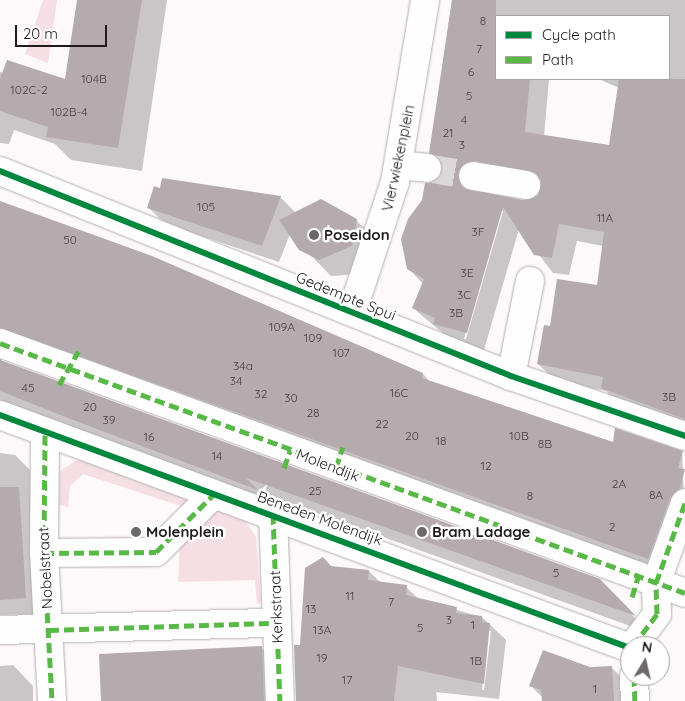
<!DOCTYPE html>
<style>
body{margin:0}
#map{position:relative;width:685px;height:701px;overflow:hidden;background:#fdf8fa;font-family:Quicksand,sans-serif}
div>[style]{position:absolute}
.green>*{inset:0;background:#f5dfe4}
.shadow>*{inset:0;background:#0003}
.building>*{inset:0;background:#b5aaae}
.minor-tunnel>*{height:28px;margin-top:-14px;transform-origin:0;background:repeating-linear-gradient(90deg,#dcd7d9 0 28px,transparent 0 42px)}
.roads{filter:drop-shadow(0 0 1px #b4afb0) drop-shadow(0 0 1px #b4afb0)}
.minor>*{height:28px;margin:-14px;padding:0 14px;transform-origin:14px;border-radius:14px;background:#fffefe}
.quiet>*{height:5px;margin-top:-2.5px;transform-origin:0;background:repeating-linear-gradient(90deg,#58b947 0 10px,transparent 0 15px)}
.cycleway>*{height:6px;margin:-3px;padding:0 3px;transform-origin:3px;border-radius:3px;background:#00873e}
.dots>*{width:14px;height:14px;translate:-50% -50%;box-sizing:border-box;border:2px solid #fff;border-radius:50%}
span{translate:-50% -50%;white-space:nowrap;text-align:center;line-height:1.15;-webkit-text-stroke:5px #fff;paint-order:stroke}
.number-label{font-size:12px;color:#453e40}
.number-label span{-webkit-text-stroke-width:0}
.street-label{font-size:15px;color:#201a1b}
.poi-label{font-size:15px;color:#201a1b;font-weight:700}
.left{translate:0 -50%;text-align:left}
.legend{position:absolute;left:495px;top:15px;width:175px;height:65px;box-sizing:border-box;background:#fff;border:1px solid #a6a3a4;margin:0;padding:6px 9px;list-style:none;font-size:15px;color:#201a1b}
.legend li{display:flex;align-items:center;gap:10px;height:25px}
.legend b{width:25px;border:1px solid #a6a3a4}
.north{position:absolute;left:620px;top:636px;width:50px;height:50px;box-sizing:border-box;background:#fff;border:1px solid #a6a3a4;border-radius:50%;rotate:9deg;font-size:14px;font-weight:700;line-height:20px;text-align:center;color:#201a1b}
.north::after{content:'';display:block;margin:auto;width:18px;height:22px;background:#6d6869;clip-path:polygon(50% 0,100% 100%,50% 72%,0 100%)}
.scale{position:absolute;left:15px;top:25px;width:92px;height:22px;box-sizing:border-box;border:2px solid #201a1b;border-top:0;padding-left:6px;font-size:15px;line-height:18px;white-space:nowrap;color:#201a1b;-webkit-text-stroke:4px #fff;paint-order:stroke}
</style>
<div id="map">
<div class="green">
<i style="clip-path:polygon(43px 0,57px 0,48px 63px,25px 54px)"></i>
<i style="clip-path:polygon(77px 460px,88px 461px,198px 500px,184px 507px,83px 474px,70px 486px,68px 507px,59px 505px,60px 471px)"></i>
<i style="clip-path:polygon(221px 508px,242px 516px,256px 537px,261px 603px,257px 604px,255px 580px,178px 582px,180px 544px,189px 537px,201px 537px,204px 517px)"></i>
</div>
<div class="shadow">
<i style="clip-path:polygon(78px 0,167px 0,142px 171px,71px 160px,55px 144px,14px 130px,9px 144px,0 143px,0 72px,66px 81px)"></i>
<i style="clip-path:polygon(evenodd,452px 0,685px 0,685px 430px,620px 406px,606px 391px,556px 381px,538px 364px,551px 328px,598px 286px,603px 246px,577px 241px,569px 275px,553px 273px,519px 229px,484px 350px,452px 341px,413px 308px,423px 284px,408px 268px,434px 183px,444px 170px,430px 152px,452px 0,496px 16px,669px 16px,669px 79px,599px 79px,619px 88px,610px 146px,544px 136px,549px 79px,496px 79px,496px 16px,452px 0,493px 178px,543px 188px,533px 201px,524px 202px,475px 192px,479px 183px,493px 178px,452px 0,500px 211px,503px 211px,466px 339px,464px 339px,500px 211px)"></i>
<i style="clip-path:polygon(161px 189px,280px 197px,296px 213px,356px 220px,373px 237px,369px 263px,347px 275px,331px 276px,290px 234px,279px 262px,165px 224px,148px 207px)"></i>
<i style="clip-path:polygon(0 202px,423px 374px,430px 382px,614px 443px,682px 452px,685px 522px,664px 574px,0 354px,2px 362px,616px 596px,647px 632px,258px 492px,270px 504px,0 400px)"></i>
<i style="clip-path:polygon(0 453px,15px 455px,31px 471px,41px 614px,0 615px)"></i>
<i style="clip-path:polygon(evenodd,331px 567px,369px 571px,381px 583px,406px 587px,420px 600px,482px 617px,506px 640px,499px 699px,436px 692px,437px 701px,297px 701px,301px 646px,331px 567px,488px 631px,491px 631px,484px 690px,482px 690px,488px 631px)"></i>
<i style="clip-path:polygon(262px 648px,278px 664px,279px 701px,103px 701px)"></i>
<i style="clip-path:polygon(13px 665px,33px 686px,33px 701px,0 701px,0 666px)"></i>
<i style="clip-path:polygon(590px 668px,612px 668px,632px 688px,633px 701px,546px 701px,531px 686px)"></i>
</div>
<div class="building">
<i style="clip-path:polygon(77px 0,142px 0,118px 148px,46px 137px,48px 127px,0 111px,0 79px,7px 60px,65px 79px)"></i>
<i style="clip-path:polygon(evenodd,452px 0,496px 0,496px 79px,530px 79px,525px 132px,609px 145px,619px 79px,685px 79px,685px 419px,601px 388px,603px 377px,537px 364px,544px 325px,550px 326px,557px 279px,597px 285px,604px 232px,559px 224px,552px 258px,534px 255px,503px 207px,467px 333px,433px 324px,435px 318px,412px 308px,424px 279px,407px 269px,401px 239px,408px 219px,422px 200px,425px 183px,434px 182px,442px 170px,441px 161px,429px 153px,452px 0,475px 161px,536px 173px,541px 180px,538px 195px,523px 200px,463px 188px,458px 173px,467px 162px,475px 161px)"></i>
<i style="clip-path:polygon(162px 178px,281px 196px,262px 246px,147px 208px,154px 186px,160px 188px)"></i>
<i style="clip-path:polygon(321px 199px,357px 219px,352px 246px,319px 260px,299px 250px,279px 220px)"></i>
<i style="clip-path:polygon(0 201px,152px 256px,423px 373px,422px 378px,613px 442px,615px 428px,683px 451px,678px 468px,685px 469px,680px 488px,670px 498px,648px 559px,0 328px)"></i>
<i style="clip-path:polygon(0 360px,600px 579px,636px 616px,246px 478px,258px 490px,68px 418px,0 391px)"></i>
<i style="clip-path:polygon(0 487px,19px 487px,26px 598px,0 600px)"></i>
<i style="clip-path:polygon(323px 557px,331px 566px,369px 570px,368px 580px,407px 585px,406px 595px,457px 607px,456px 613px,482px 616px,482px 622px,490px 623px,484px 684px,398px 666px,394px 701px,296px 701px,294px 645px,300px 645px,305px 568px)"></i>
<i style="clip-path:polygon(262px 646px,264px 701px,101px 701px,99px 654px)"></i>
<i style="clip-path:polygon(543px 650px,590px 667px,612px 666px,614px 701px,542px 701px,541px 690px,529px 686px)"></i>
</div>
<div class="minor-tunnel">
<i style="left:427px;top:168px;width:47px;rotate:9.9deg"></i>
</div>
<div class="roads">
<div class="minor">
<i style="left:399px;top:165px;width:28px;rotate:6deg"></i>
<i style="left:0;top:171px;width:551px;rotate:21.86deg"></i>
<i style="left:511px;top:376px;width:184px;rotate:19deg"></i>
<i style="left:473px;top:176px;width:54px;rotate:9.6deg"></i>
<i style="left:352px;top:312px;width:137px;rotate:-71.7deg"></i>
<i style="left:395px;top:182px;width:184px;rotate:-80.6deg"></i>
<i style="left:0;top:343px;width:729px;rotate:20.05deg"></i>
<i style="left:511px;top:376px;width:97px;rotate:-78.7deg"></i>
<i style="left:0;top:415px;width:672px;rotate:20.3deg"></i>
<i style="left:45px;top:435px;width:118px;rotate:90.5deg"></i>
<i style="left:44px;top:553px;width:148px;rotate:86.9deg"></i>
<i style="left:273px;top:514px;width:187px;rotate:87.9deg"></i>
<i style="left:44px;top:553px;width:112px;rotate:-0.5deg"></i>
<i style="left:156px;top:552px;width:81px;rotate:-45deg"></i>
<i style="left:0;top:630px;width:276px;rotate:-1.5deg"></i>
<i style="left:633px;top:646px;width:40px;rotate:-53deg"></i>
<i style="left:657px;top:614px;width:31px;rotate:-92deg"></i>
<i style="left:656px;top:583px;width:85px;rotate:-70.1deg"></i>
<i style="left:634px;top:676px;width:25px;rotate:88deg"></i>
</div>
</div>
<div class="quiet">
<i style="left:0;top:343px;width:729px;rotate:20.05deg"></i>
<i style="left:59px;top:385px;width:39px;rotate:-60deg"></i>
<i style="left:45px;top:435px;width:118px;rotate:90.5deg"></i>
<i style="left:44px;top:553px;width:148px;rotate:86.9deg"></i>
<i style="left:284px;top:468px;width:18px;rotate:-71deg"></i>
<i style="left:336px;top:468px;width:22px;rotate:-72deg"></i>
<i style="left:273px;top:514px;width:187px;rotate:87.9deg"></i>
<i style="left:44px;top:553px;width:112px;rotate:-0.5deg"></i>
<i style="left:156px;top:552px;width:81px;rotate:-45deg"></i>
<i style="left:632px;top:597px;width:21px;rotate:-73deg"></i>
<i style="left:49px;top:630px;width:227px;rotate:-1.8deg"></i>
<i style="left:633px;top:646px;width:40px;rotate:-53deg"></i>
<i style="left:657px;top:614px;width:31px;rotate:-92deg"></i>
<i style="left:656px;top:583px;width:85px;rotate:-70.1deg"></i>
<i style="left:634px;top:676px;width:25px;rotate:88deg"></i>
</div>
<div class="cycleway">
<i style="left:0;top:171px;width:551px;rotate:21.86deg"></i>
<i style="left:511px;top:376px;width:184px;rotate:19deg"></i>
<i style="left:0;top:415px;width:672px;rotate:20.3deg"></i>
</div>
<div class="dots">
<i style="left:314px;top:235px;background:#6d6869"></i>
<i style="left:136px;top:532px;background:#6d6869"></i>
<i style="left:422px;top:532px;background:#6d6869"></i>
</div>
<div class="number-label">
<span style="left:483px;top:21px">8</span>
<span style="left:479px;top:49px">7</span>
<span style="left:471px;top:72px">6</span>
<span style="left:94px;top:79px">104B</span>
<span style="left:29px;top:90px">102C-2</span>
<span style="left:469px;top:96px">5</span>
<span style="left:69px;top:112px">102B-4</span>
<span style="left:464px;top:120px">4</span>
<span style="left:448px;top:133px">21</span>
<span style="left:462px;top:145px">3</span>
<span style="left:206px;top:207px">105</span>
<span style="left:605px;top:218px">11A</span>
<span style="left:478px;top:232px">3F</span>
<span style="left:70px;top:240px">50</span>
<span style="left:467px;top:273px">3E</span>
<span style="left:464px;top:295px">3C</span>
<span style="left:456px;top:313px">3B</span>
<span style="left:282px;top:327px">109A</span>
<span style="left:313px;top:338px">109</span>
<span style="left:341px;top:353px">107</span>
<span style="left:243px;top:366px">34a</span>
<span style="left:236px;top:381px">34</span>
<span style="left:28px;top:388px">45</span>
<span style="left:399px;top:393px">16C</span>
<span style="left:261px;top:394px">32</span>
<span style="left:669px;top:397px">3B</span>
<span style="left:291px;top:398px">30</span>
<span style="left:90px;top:407px">20</span>
<span style="left:313px;top:413px">28</span>
<span style="left:109px;top:420px">39</span>
<span style="left:382px;top:424px">22</span>
<span style="left:412px;top:436px">20</span>
<span style="left:519px;top:436px">10B</span>
<span style="left:149px;top:437px">16</span>
<span style="left:441px;top:441px">18</span>
<span style="left:545px;top:444px">8B</span>
<span style="left:217px;top:456px">14</span>
<span style="left:486px;top:466px">12</span>
<span style="left:619px;top:484px">2A</span>
<span style="left:315px;top:491px">25</span>
<span style="left:656px;top:495px">8A</span>
<span style="left:530px;top:496px">8</span>
<span style="left:612px;top:527px">2</span>
<span style="left:556px;top:573px">5</span>
<span style="left:350px;top:596px">11</span>
<span style="left:391px;top:602px">7</span>
<span style="left:311px;top:609px">13</span>
<span style="left:449px;top:620px">3</span>
<span style="left:473px;top:625px">1</span>
<span style="left:420px;top:628px">5</span>
<span style="left:322px;top:630px">13A</span>
<span style="left:322px;top:658px">19</span>
<span style="left:476px;top:661px">1B</span>
<span style="left:347px;top:680px">17</span>
<span style="left:595px;top:689px">1</span>
</div>
<div class="street-label">
<span style="left:398px;top:158px;rotate:-78deg">Vierwiekenplein</span>
<span style="left:346px;top:296px;rotate:22deg">Gedempte Spui</span>
<span style="left:328px;top:465px;rotate:21deg">Molendijk</span>
<span style="left:320px;top:518px;rotate:20deg">Beneden Molendijk</span>
<span style="left:45px;top:568px;rotate:-93deg">Nobelstraat</span>
<span style="left:276px;top:607px;rotate:-92deg">Kerkstraat</span>
</div>
<div class="poi-label">
<span class="left" style="left:324px;top:235px">Poseidon</span>
<span class="left" style="left:146px;top:532px">Molenplein</span>
<span class="left" style="left:432px;top:532px">Bram Ladage</span>
</div>
<ul class="legend">
<li><b style="height:6px;background:#00873e"></b>Cycle path</li>
<li><b style="height:6px;background:#58b947"></b>Path</li>
</ul>
<div class="north">N</div>
<div class="scale">20 m</div>
</div>
